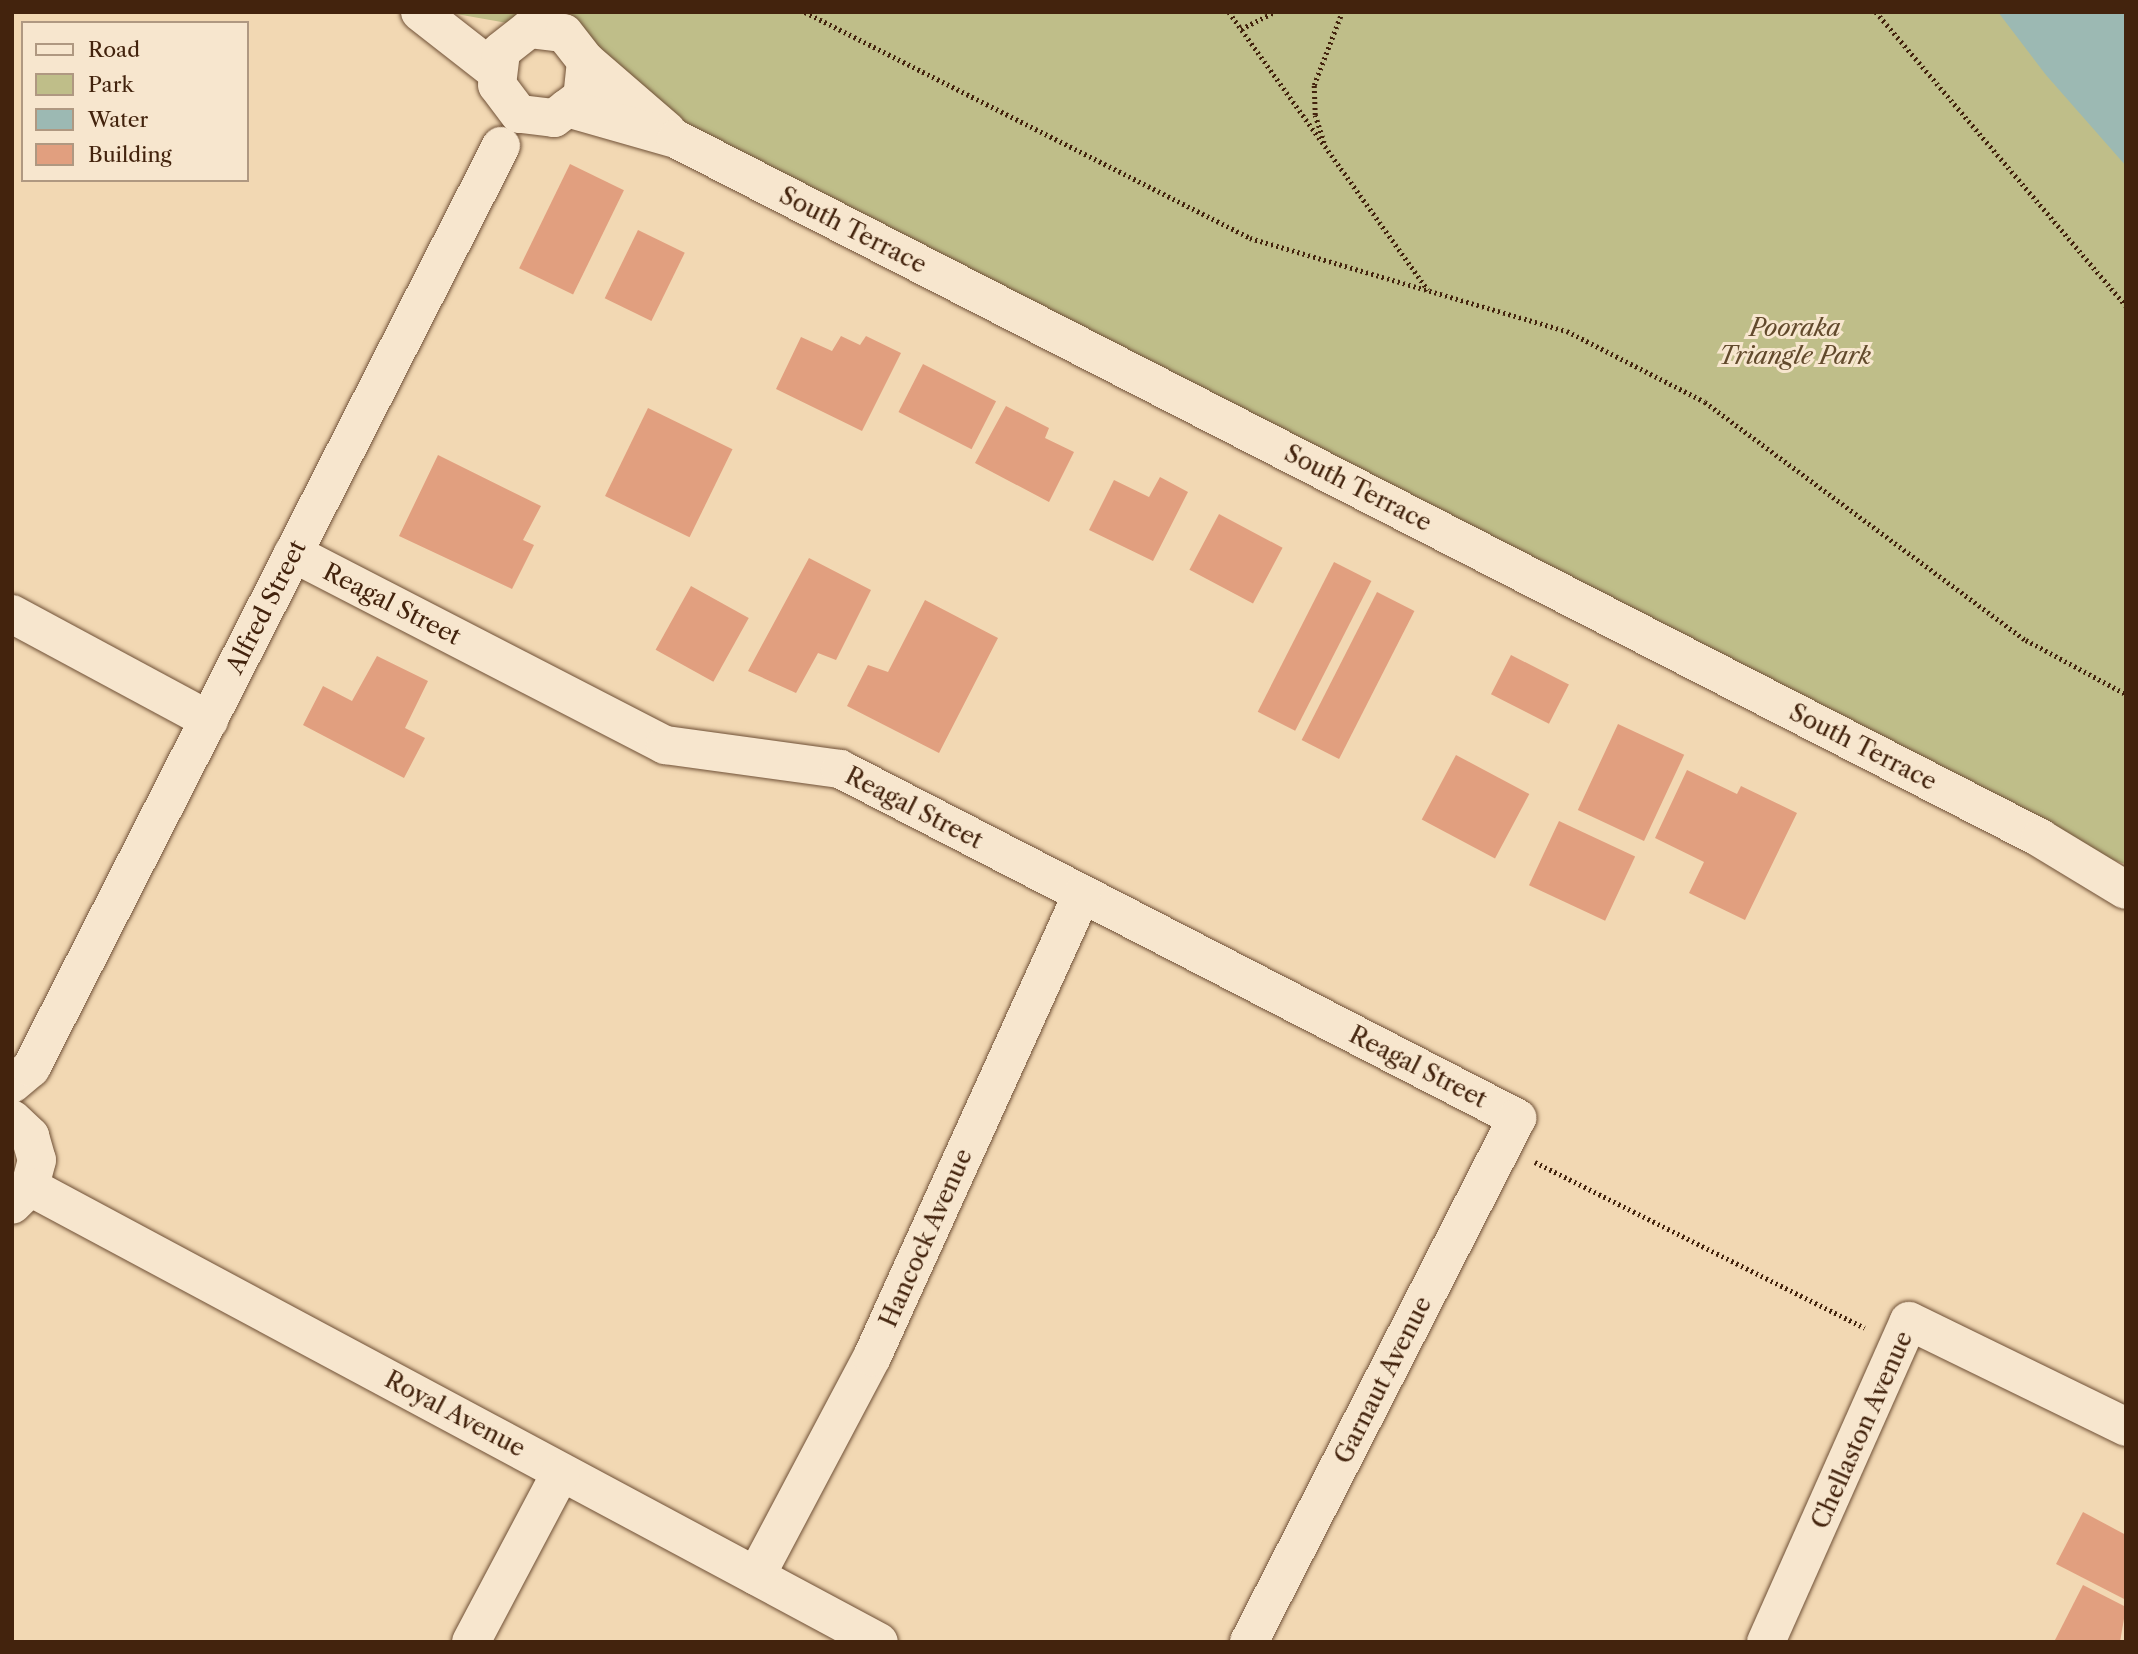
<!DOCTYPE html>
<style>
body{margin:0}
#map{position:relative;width:2138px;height:1654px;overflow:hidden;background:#f2d8b3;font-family:"Libre Caslon Text",serif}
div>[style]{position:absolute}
.green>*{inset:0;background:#bfbe89}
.water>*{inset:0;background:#9cb9b3}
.building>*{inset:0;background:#e19f7f;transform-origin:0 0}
.path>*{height:4.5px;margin-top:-2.25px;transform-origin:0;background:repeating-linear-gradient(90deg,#43230d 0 2px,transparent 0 5.5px)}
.roads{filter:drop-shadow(0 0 2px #6f5036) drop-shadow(0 0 2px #6f5036)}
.street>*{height:38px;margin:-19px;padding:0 19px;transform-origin:19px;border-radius:19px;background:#f7e6ce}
.secondary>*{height:38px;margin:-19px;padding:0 19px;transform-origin:19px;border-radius:19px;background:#f7e6ce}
span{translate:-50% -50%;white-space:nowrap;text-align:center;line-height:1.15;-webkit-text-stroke:6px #f7e6ce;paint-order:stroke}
.street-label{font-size:24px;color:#43230d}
.park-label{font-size:24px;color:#624a2c;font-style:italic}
.frame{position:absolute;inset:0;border:14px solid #43230d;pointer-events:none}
.legend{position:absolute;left:21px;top:21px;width:228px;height:161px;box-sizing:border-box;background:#f7e6ce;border:2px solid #af9881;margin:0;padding:9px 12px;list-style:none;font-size:21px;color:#43230d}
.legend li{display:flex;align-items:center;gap:14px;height:35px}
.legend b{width:35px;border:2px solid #af9881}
</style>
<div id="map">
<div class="green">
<i style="clip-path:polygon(445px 12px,2126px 12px,2126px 864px,2040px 838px,676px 139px,564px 33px)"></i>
</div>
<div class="water">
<i style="clip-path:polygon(1998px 12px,2126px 12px,2126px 166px,2046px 75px)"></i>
</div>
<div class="building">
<i style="left:570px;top:164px;width:60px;height:116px;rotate:26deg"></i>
<i style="left:638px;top:230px;width:52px;height:76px;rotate:26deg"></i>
<i style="clip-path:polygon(841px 336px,860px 345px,866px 336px,901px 353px,862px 431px,776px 389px,801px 337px,832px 351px)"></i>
<i style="left:923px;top:364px;width:82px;height:54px;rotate:27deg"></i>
<i style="clip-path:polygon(1006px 406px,1049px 428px,1045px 438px,1074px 452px,1049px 502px,975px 463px)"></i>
<i style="left:648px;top:408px;width:94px;height:98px;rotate:26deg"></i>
<i style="clip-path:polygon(438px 455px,541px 506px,523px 540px,534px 545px,512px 589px,399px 536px)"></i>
<i style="clip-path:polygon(1160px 477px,1188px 492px,1153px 561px,1089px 530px,1114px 480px,1149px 497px)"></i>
<i style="left:1219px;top:514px;width:72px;height:63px;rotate:28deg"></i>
<i style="clip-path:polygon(809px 558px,871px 590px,836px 660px,818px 653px,796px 693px,748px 671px)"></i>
<i style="left:1334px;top:562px;width:42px;height:168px;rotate:27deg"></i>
<i style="left:691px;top:586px;width:66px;height:73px;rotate:29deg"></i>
<i style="left:1377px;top:592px;width:42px;height:166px;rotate:27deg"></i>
<i style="clip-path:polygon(925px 600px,998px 638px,939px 753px,847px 706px,868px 665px,888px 672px)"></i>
<i style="left:1511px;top:655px;width:65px;height:44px;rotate:27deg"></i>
<i style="clip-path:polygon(377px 656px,428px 681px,405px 728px,425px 738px,404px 778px,303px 725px,323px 686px,352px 701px)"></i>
<i style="left:1618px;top:724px;width:73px;height:95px;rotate:25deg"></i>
<i style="left:1456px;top:755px;width:83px;height:73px;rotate:28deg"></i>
<i style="clip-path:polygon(1687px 770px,1737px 794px,1741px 786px,1797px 813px,1745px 920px,1689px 893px,1704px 862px,1655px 838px)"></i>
<i style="left:1559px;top:821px;width:84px;height:71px;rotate:25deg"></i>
<i style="clip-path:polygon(2083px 1512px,2126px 1535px,2126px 1600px,2056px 1564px)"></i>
<i style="clip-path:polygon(2083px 1585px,2126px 1607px,2120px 1642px,2054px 1642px)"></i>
</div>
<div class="path">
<i style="left:805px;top:12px;width:499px;rotate:26.9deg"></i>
<i style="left:1250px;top:238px;width:330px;rotate:16.4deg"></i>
<i style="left:1567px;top:331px;width:155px;rotate:27.2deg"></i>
<i style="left:1705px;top:402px;width:400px;rotate:36.6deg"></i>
<i style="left:2026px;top:640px;width:114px;rotate:28.4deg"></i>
<i style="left:1229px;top:12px;width:342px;rotate:54.4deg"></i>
<i style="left:1876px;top:12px;width:386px;rotate:49.6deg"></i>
<i style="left:1241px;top:29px;width:38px;rotate:-27deg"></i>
<i style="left:1324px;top:143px;width:29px;rotate:-108deg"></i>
<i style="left:1315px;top:115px;width:30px;rotate:-92deg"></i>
<i style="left:1314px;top:85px;width:78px;rotate:-69deg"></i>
<i style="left:1535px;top:1162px;width:369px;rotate:26.7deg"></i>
</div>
<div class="roads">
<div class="street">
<i style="left:293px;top:553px;width:419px;rotate:27.3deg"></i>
<i style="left:665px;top:745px;width:177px;rotate:7.8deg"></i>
<i style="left:840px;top:769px;width:762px;rotate:27.27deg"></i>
<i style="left:1517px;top:1118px;width:589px;rotate:117.09deg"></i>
<i style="left:12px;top:614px;width:224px;rotate:28.3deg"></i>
<i style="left:12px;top:1084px;width:25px;rotate:-40deg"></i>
<i style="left:31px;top:1068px;width:1035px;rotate:-62.99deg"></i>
<i style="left:12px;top:1119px;width:25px;rotate:43deg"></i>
<i style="left:30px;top:1136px;width:25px;rotate:74deg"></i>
<i style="left:37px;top:1160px;width:28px;rotate:105deg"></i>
<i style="left:30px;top:1187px;width:25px;rotate:135deg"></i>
<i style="left:30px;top:1187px;width:963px;rotate:28.19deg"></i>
<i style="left:756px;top:1576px;width:248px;rotate:-62.1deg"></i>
<i style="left:872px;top:1357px;width:508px;rotate:-65.6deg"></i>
<i style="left:471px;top:1642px;width:192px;rotate:-62.1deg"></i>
<i style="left:1766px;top:1642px;width:351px;rotate:-66deg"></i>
<i style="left:1909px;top:1321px;width:242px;rotate:26deg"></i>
</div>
<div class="secondary">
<i style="left:420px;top:12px;width:99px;rotate:38deg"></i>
<i style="left:586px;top:61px;width:36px;rotate:96deg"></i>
<i style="left:582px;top:97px;width:35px;rotate:143deg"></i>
<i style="left:554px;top:118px;width:35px;rotate:-173deg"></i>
<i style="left:519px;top:114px;width:36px;rotate:-127deg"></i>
<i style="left:497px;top:85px;width:34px;rotate:-83deg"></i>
<i style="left:501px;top:51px;width:36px;rotate:-38deg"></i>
<i style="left:529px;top:29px;width:35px;rotate:7deg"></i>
<i style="left:564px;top:33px;width:36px;rotate:52deg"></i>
<i style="left:586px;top:61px;width:107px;rotate:40.8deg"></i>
<i style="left:567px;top:108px;width:113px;rotate:15.9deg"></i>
<i style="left:676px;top:139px;width:1533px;rotate:27.13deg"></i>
<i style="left:2040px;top:838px;width:100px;rotate:31.2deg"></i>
</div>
</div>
<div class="street-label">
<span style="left:853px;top:230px;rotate:27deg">South Terrace</span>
<span style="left:1358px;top:488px;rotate:27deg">South Terrace</span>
<span style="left:392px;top:604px;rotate:27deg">Reagal Street</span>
<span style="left:266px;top:607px;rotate:-63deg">Alfred Street</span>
<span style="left:1863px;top:747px;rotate:27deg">South Terrace</span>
<span style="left:914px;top:808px;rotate:27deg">Reagal Street</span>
<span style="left:1418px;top:1067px;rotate:27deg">Reagal Street</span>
<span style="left:926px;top:1238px;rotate:-66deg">Hancock Avenue</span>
<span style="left:1383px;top:1380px;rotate:-63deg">Garnaut Avenue</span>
<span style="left:455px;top:1414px;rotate:28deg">Royal Avenue</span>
<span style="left:1862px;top:1430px;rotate:-66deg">Chellaston Avenue</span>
</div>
<div class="park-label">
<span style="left:1795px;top:342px">Pooraka<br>Triangle Park</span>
</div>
<div class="frame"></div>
<ul class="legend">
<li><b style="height:9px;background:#f7e6ce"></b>Road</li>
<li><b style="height:19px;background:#bfbe89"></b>Park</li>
<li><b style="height:19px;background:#9cb9b3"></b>Water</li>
<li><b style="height:19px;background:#e19f7f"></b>Building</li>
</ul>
</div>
